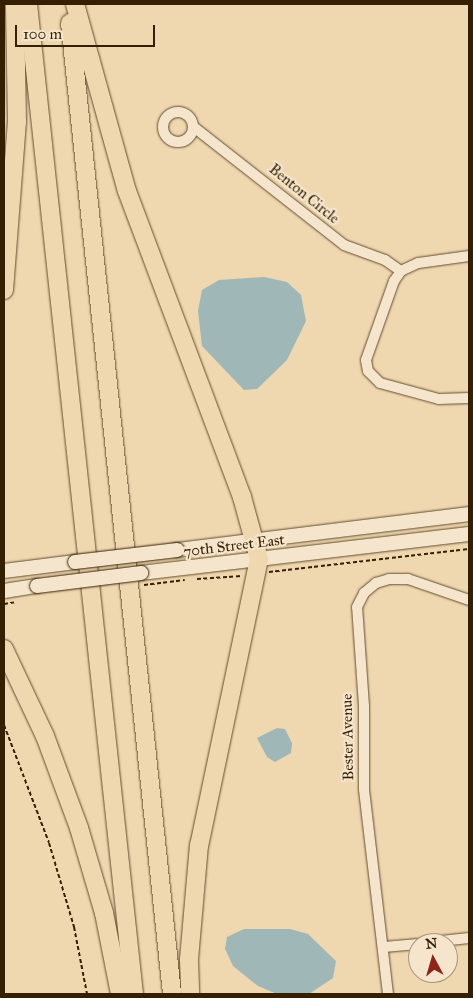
<!DOCTYPE html>
<style>
body{margin:0}
#map{position:relative;width:473px;height:998px;overflow:hidden;background:#efd7b0;font-family:"IM FELL Great Primer",serif}
div>[style]{position:absolute}
.water>*{inset:0;background:#9fb7b6}
.path>*{height:2px;margin-top:-1px;transform-origin:0;background:repeating-linear-gradient(90deg,#341f00 0 4px,transparent 0 6.5px)}
.roads{filter:drop-shadow(0 0 1px #634d2c) drop-shadow(0 0 1px #634d2c)}
.street>*{height:10px;margin:-5px;padding:0 5px;transform-origin:5px;border-radius:5px;background:#f5e5cc}
.street>.ring{margin:-5px;padding:0;box-sizing:content-box;background:none;border:10px solid #f5e5cc;border-radius:50%}
.secondary>*{height:14px;margin:-7px;padding:0 7px;transform-origin:7px;border-radius:7px;background:#f5e5cc}
.highway>*{height:18px;margin:-9px;padding:0 9px;transform-origin:9px;border-radius:9px;background:#efd7b0}
.path-bridge>*{height:2px;margin-top:-1px;transform-origin:0;background:repeating-linear-gradient(90deg,#341f00 0 4px,transparent 0 6.5px)}
.bridges{filter:drop-shadow(0 0 1px #341f00) drop-shadow(0 0 1px #341f00)}
.secondary-bridge>*{height:14px;margin:-7px;padding:0 7px;transform-origin:7px;border-radius:7px;background:#f5e5cc}
span{translate:-50% -50%;white-space:nowrap;text-align:center;line-height:1.15;-webkit-text-stroke:4.5px #f5e5cc;paint-order:stroke}
.street-label{font-size:15px;color:#341f00}
.frame{position:absolute;inset:0;border:5px solid #341f00;pointer-events:none}
.north{position:absolute;left:408px;top:933px;width:50px;height:50px;box-sizing:border-box;background:#f5e5cc;border:1px solid #a8967a;border-radius:50%;rotate:354deg;font-size:14px;font-weight:700;line-height:20px;text-align:center;color:#341f00}
.north::after{content:'';display:block;margin:auto;width:18px;height:22px;background:#8f2418;clip-path:polygon(50% 0,100% 100%,50% 72%,0 100%)}
.scale{position:absolute;left:15px;top:25px;width:140px;height:22px;box-sizing:border-box;border:2px solid #341f00;border-top:0;padding-left:6px;font-size:15px;line-height:18px;white-space:nowrap;color:#341f00;-webkit-text-stroke:4px #f5e5cc;paint-order:stroke}
</style>
<div id="map">
<div class="water">
<i style="clip-path:polygon(264px 277px,287px 282px,301px 295px,306px 321px,287px 360px,257px 389px,244px 390px,202px 346px,198px 311px,202px 290px,219px 280px)"></i>
<i style="clip-path:polygon(277px 728px,285px 729px,292px 743px,291px 753px,275px 762px,267px 757px,257px 738px)"></i>
<i style="clip-path:polygon(244px 929px,290px 929px,308px 934px,336px 961px,333px 978px,309px 994px,277px 994px,258px 986px,233px 966px,225px 949px,227px 937px)"></i>
</div>
<div class="path">
<i style="left:269px;top:572px;width:201px;rotate:-6.6deg"></i>
<i style="left:197px;top:579px;width:45px;rotate:-3.8deg"></i>
<i style="left:4px;top:604px;width:12px;rotate:-9deg"></i>
<i style="left:4px;top:725px;width:126px;rotate:69.1deg"></i>
<i style="left:49px;top:843px;width:88px;rotate:73.4deg"></i>
<i style="left:74px;top:927px;width:68px;rotate:79deg"></i>
</div>
<div class="roads">
<div class="street">
<i class="ring" style="left:163px;top:112px;width:20px;height:20px"></i>
<i style="left:195px;top:128px;width:189px;rotate:38.1deg"></i>
<i style="left:344px;top:245px;width:44px;rotate:20.1deg"></i>
<i style="left:385px;top:260px;width:19px;rotate:35deg"></i>
<i style="left:469px;top:256px;width:51px;rotate:172.2deg"></i>
<i style="left:418px;top:263px;width:19px;rotate:155deg"></i>
<i style="left:401px;top:271px;width:12px;rotate:125deg"></i>
<i style="left:394px;top:281px;width:84px;rotate:109.5deg"></i>
<i style="left:366px;top:360px;width:11px;rotate:80deg"></i>
<i style="left:368px;top:371px;width:17px;rotate:45deg"></i>
<i style="left:380px;top:383px;width:61px;rotate:15.2deg"></i>
<i style="left:439px;top:399px;width:30px;rotate:-2deg"></i>
<i style="left:423px;top:943px;width:46px;rotate:-6.2deg"></i>
<i style="left:384px;top:947px;width:34px;rotate:-5deg"></i>
<i style="left:388px;top:994px;width:206px;rotate:-96.7deg"></i>
<i style="left:364px;top:789px;width:83px;rotate:-90deg"></i>
<i style="left:364px;top:706px;width:99px;rotate:-94deg"></i>
<i style="left:357px;top:607px;width:16px;rotate:-63deg"></i>
<i style="left:364px;top:593px;width:16px;rotate:-40deg"></i>
<i style="left:376px;top:583px;width:14px;rotate:-17deg"></i>
<i style="left:389px;top:579px;width:19px"></i>
<i style="left:408px;top:579px;width:65px;rotate:19deg"></i>
</div>
<div class="secondary">
<i style="left:177px;top:550px;width:294px;rotate:-7deg"></i>
<i style="left:4px;top:571px;width:72px;rotate:-7.2deg"></i>
<i style="left:141px;top:573px;width:330px;rotate:-6.8deg"></i>
<i style="left:4px;top:591px;width:33px;rotate:-9deg"></i>
</div>
<div class="highway">
<i style="left:28px;top:4px;width:996px;rotate:83.89deg"></i>
<i style="left:75px;top:4px;width:194px;rotate:74.5deg"></i>
<i style="left:127px;top:191px;width:327px;rotate:69.4deg"></i>
<i style="left:242px;top:497px;width:64px;rotate:74.7deg"></i>
<i style="left:259px;top:559px;width:292px;rotate:101.8deg"></i>
<i style="left:199px;top:845px;width:115px;rotate:95deg"></i>
<i style="left:189px;top:960px;width:34px;rotate:88deg"></i>
<i style="left:70px;top:23px;width:976px;rotate:84deg"></i>
<i style="left:4px;top:290px;width:169px;rotate:-85.6deg"></i>
<i style="left:17px;top:122px;width:118px;rotate:-91deg"></i>
<i style="left:4px;top:649px;width:96px;rotate:64.8deg"></i>
<i style="left:45px;top:736px;width:98px;rotate:69.7deg"></i>
<i style="left:79px;top:828px;width:89px;rotate:73.6deg"></i>
<i style="left:104px;top:913px;width:83px;rotate:78.8deg"></i>
</div>
</div>
<div class="path-bridge">
<i style="left:144px;top:585px;width:41px;rotate:-7deg"></i>
</div>
<div class="bridges">
<div class="secondary-bridge">
<i style="left:75px;top:562px;width:103px;rotate:-6.7deg"></i>
<i style="left:37px;top:586px;width:105px;rotate:-7.1deg"></i>
</div>
</div>
<div class="street-label">
<span style="left:304px;top:194px;rotate:39deg">Benton Circle</span>
<span style="left:234px;top:546px;rotate:-7deg">70th Street East</span>
<span style="left:348px;top:737px;rotate:-91deg">Bester Avenue</span>
</div>
<div class="frame"></div>
<div class="north">N</div>
<div class="scale">100 m</div>
</div>
